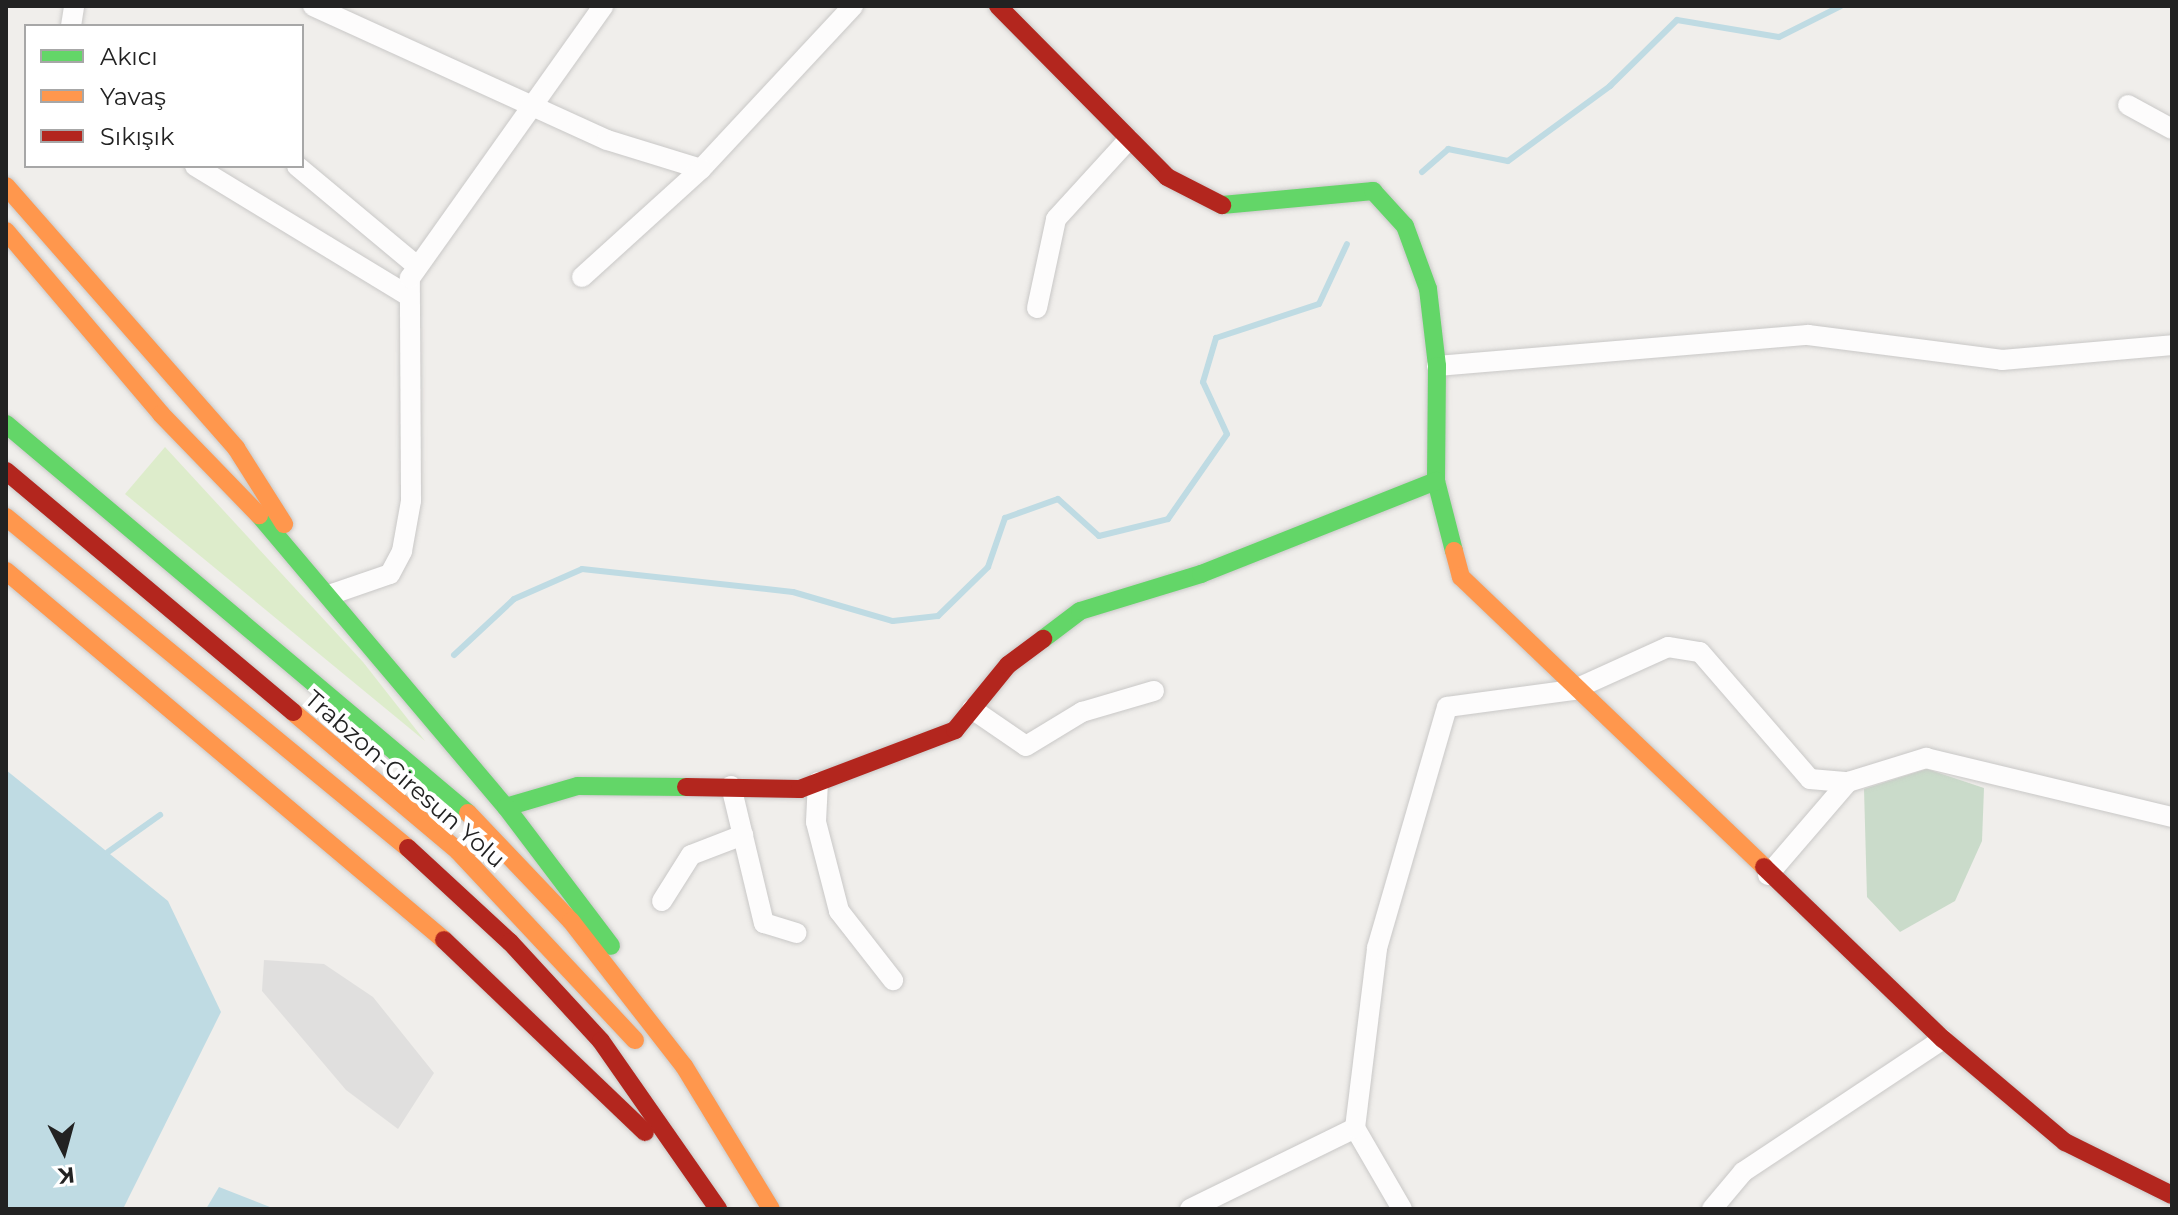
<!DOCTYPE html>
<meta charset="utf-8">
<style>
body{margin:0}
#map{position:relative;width:2178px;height:1215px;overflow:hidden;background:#f0eeeb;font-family:Montserrat,sans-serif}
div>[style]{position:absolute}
.grass>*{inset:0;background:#ddeccb}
.cemetery>*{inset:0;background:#cadbca}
.parking>*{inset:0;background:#e0dfde}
.water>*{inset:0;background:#bfdbe3}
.stream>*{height:6px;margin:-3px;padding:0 3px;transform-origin:3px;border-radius:3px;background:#bfdbe3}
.roads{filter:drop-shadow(0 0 2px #c9c8c7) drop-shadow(0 0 2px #c9c8c7)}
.street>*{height:20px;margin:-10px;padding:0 10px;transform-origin:10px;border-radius:10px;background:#fdfcfc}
.fast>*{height:18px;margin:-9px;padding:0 9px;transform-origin:9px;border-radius:9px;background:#63d668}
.slow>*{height:18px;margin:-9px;padding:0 9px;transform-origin:9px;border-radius:9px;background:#ff974d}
.jam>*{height:18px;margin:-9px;padding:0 9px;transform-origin:9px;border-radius:9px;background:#b3261e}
span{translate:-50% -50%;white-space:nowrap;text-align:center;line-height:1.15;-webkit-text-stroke:8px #fff;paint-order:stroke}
.street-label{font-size:24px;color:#222}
.frame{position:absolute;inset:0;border:8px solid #222;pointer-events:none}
.legend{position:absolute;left:24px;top:24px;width:280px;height:144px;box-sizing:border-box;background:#fff;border:2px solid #a7a7a7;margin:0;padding:10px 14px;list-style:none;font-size:24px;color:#222}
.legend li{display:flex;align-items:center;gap:16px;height:40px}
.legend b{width:40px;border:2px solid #a7a7a7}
.north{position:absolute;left:24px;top:1111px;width:80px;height:80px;-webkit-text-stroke:6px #fff;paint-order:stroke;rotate:174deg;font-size:22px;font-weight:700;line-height:32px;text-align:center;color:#222}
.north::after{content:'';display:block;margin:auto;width:28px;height:36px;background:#222;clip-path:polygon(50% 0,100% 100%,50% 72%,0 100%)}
</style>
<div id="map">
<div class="grass">
<i style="clip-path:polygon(165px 447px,363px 662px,425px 741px,125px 494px)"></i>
</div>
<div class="cemetery">
<i style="clip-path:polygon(1927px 769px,1984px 788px,1982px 841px,1955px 901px,1900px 932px,1867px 897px,1864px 789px)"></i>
</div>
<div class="parking">
<i style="clip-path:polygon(264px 960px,324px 964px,373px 997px,434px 1073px,398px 1129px,346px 1090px,262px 991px)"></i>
</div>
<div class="water">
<i style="clip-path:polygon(6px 770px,168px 901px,221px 1012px,123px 1209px,6px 1209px)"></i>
<i style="clip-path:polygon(219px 1187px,275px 1209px,206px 1209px)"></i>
</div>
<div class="stream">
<i style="left:1422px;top:172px;width:35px;rotate:-41deg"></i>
<i style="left:1448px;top:149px;width:61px;rotate:11.3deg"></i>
<i style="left:1508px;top:161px;width:127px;rotate:-36.3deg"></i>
<i style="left:1610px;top:86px;width:94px;rotate:-44.6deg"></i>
<i style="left:1677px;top:20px;width:103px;rotate:9.5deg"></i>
<i style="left:1779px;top:37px;width:69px;rotate:-26.6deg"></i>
<i style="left:454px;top:655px;width:82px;rotate:-43deg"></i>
<i style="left:514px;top:599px;width:74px;rotate:-23.8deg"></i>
<i style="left:582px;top:569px;width:212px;rotate:6.2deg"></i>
<i style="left:793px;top:592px;width:104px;rotate:16.2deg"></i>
<i style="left:893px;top:621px;width:45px;rotate:-6.3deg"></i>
<i style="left:938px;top:616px;width:70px;rotate:-44.4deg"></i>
<i style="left:988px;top:567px;width:52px;rotate:-70.9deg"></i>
<i style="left:1005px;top:518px;width:56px;rotate:-19.7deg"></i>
<i style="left:1058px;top:499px;width:55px;rotate:42.1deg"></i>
<i style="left:1099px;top:536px;width:71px;rotate:-13.8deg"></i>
<i style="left:1168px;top:519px;width:103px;rotate:-55.2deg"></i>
<i style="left:1227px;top:434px;width:57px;rotate:-114.8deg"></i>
<i style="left:1203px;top:382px;width:46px;rotate:-73.5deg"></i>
<i style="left:1216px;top:338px;width:108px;rotate:-18.3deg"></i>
<i style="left:1319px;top:304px;width:66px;rotate:-65deg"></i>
<i style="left:108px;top:852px;width:64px;rotate:-35.4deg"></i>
</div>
<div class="roads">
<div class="street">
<i style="left:313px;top:6px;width:323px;rotate:24.5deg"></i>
<i style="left:607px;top:140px;width:98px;rotate:17.1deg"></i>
<i style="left:701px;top:169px;width:223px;rotate:-47deg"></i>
<i style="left:71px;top:26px;width:20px;rotate:-81deg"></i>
<i style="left:2128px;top:105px;width:50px;rotate:28.6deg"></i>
<i style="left:195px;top:166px;width:248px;rotate:31.3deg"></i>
<i style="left:297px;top:166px;width:155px;rotate:39.8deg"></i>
<i style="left:582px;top:277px;width:161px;rotate:-42.2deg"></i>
<i style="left:1037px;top:308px;width:91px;rotate:-77.9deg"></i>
<i style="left:1056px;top:219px;width:108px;rotate:-47.6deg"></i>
<i style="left:1437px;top:366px;width:372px;rotate:-4.8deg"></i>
<i style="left:1808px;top:335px;width:196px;rotate:7.3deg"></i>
<i style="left:2002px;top:360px;width:171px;rotate:-5deg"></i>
<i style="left:332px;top:594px;width:61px;rotate:-19deg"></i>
<i style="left:390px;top:574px;width:26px;rotate:-62deg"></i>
<i style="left:402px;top:551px;width:51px;rotate:-79.8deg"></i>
<i style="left:411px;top:501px;width:223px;rotate:-90.3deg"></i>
<i style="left:410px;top:278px;width:334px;rotate:-54.6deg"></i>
<i style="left:972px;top:709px;width:65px;rotate:34.4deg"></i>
<i style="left:1026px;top:746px;width:66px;rotate:-31.3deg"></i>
<i style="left:1082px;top:712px;width:75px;rotate:-16.3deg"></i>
<i style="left:818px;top:782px;width:40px;rotate:92.9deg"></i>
<i style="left:816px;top:822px;width:92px;rotate:75.5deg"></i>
<i style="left:839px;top:911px;width:88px;rotate:52deg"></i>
<i style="left:731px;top:786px;width:141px;rotate:76.5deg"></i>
<i style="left:764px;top:923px;width:34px;rotate:17deg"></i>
<i style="left:1768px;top:875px;width:123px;rotate:-49.3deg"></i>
<i style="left:1848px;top:782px;width:82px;rotate:-17.1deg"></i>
<i style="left:1926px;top:758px;width:253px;rotate:13.5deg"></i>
<i style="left:662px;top:901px;width:54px;rotate:-57.8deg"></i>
<i style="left:691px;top:855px;width:56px;rotate:-21deg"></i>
<i style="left:1190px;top:1209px;width:184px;rotate:-26.1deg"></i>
<i style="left:1402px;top:1209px;width:94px;rotate:-120.1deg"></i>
<i style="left:1355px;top:1128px;width:181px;rotate:-83deg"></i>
<i style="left:1377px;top:948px;width:251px;rotate:-73.8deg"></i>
<i style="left:1447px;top:707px;width:127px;rotate:-7.7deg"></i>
<i style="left:1573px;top:690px;width:104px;rotate:-24.4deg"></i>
<i style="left:1668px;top:647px;width:32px;rotate:9deg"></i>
<i style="left:1700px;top:652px;width:168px;rotate:49.1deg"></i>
<i style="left:1810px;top:779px;width:38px;rotate:5deg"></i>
<i style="left:1712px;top:1209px;width:48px;rotate:-50deg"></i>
<i style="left:1743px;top:1172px;width:240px;rotate:-33.6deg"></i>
</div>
<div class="fast">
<i style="left:1222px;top:205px;width:152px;rotate:-5.3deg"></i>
<i style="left:1373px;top:191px;width:47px;rotate:47.6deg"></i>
<i style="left:1405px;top:226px;width:67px;rotate:69.9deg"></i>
<i style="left:1428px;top:289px;width:78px;rotate:83.3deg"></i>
<i style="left:1437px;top:366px;width:115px;rotate:90.5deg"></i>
<i style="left:1436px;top:481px;width:72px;rotate:75.6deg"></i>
<i style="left:6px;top:424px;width:604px;rotate:40.1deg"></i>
<i style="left:259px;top:515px;width:382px;rotate:49.8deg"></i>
<i style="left:506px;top:807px;width:75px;rotate:-16.3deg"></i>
<i style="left:578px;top:786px;width:108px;rotate:0.5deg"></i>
<i style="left:1043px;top:639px;width:46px;rotate:-37.1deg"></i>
<i style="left:1080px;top:611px;width:127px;rotate:-17deg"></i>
<i style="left:1201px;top:574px;width:253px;rotate:-21.6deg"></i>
<i style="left:506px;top:807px;width:174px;rotate:52.9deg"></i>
</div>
<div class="slow">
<i style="left:6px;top:186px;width:349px;rotate:48.7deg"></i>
<i style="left:236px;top:448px;width:90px;rotate:57.7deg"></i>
<i style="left:6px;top:231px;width:240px;rotate:49.7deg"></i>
<i style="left:161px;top:414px;width:141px;rotate:45.9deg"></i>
<i style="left:6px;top:517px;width:521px;rotate:39.47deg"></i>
<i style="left:1454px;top:551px;width:27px;rotate:75deg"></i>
<i style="left:1461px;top:577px;width:419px;rotate:43.7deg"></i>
<i style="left:6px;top:571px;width:573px;rotate:40.11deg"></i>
<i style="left:293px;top:712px;width:216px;rotate:40.1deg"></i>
<i style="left:458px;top:851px;width:259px;rotate:46.9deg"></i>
<i style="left:468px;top:813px;width:149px;rotate:46.4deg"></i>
<i style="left:571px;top:921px;width:184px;rotate:52.1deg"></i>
<i style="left:684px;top:1066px;width:167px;rotate:58.7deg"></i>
</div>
<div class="jam">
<i style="left:998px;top:6px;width:240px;rotate:45.3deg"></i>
<i style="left:1167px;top:177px;width:62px;rotate:27deg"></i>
<i style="left:6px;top:471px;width:375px;rotate:40deg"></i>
<i style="left:686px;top:787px;width:114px;rotate:1deg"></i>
<i style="left:800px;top:789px;width:166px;rotate:-20.8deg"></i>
<i style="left:955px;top:730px;width:84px;rotate:-50.8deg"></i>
<i style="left:1008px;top:665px;width:44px;rotate:-36.6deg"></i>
<i style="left:408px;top:848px;width:139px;rotate:42.7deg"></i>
<i style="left:510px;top:942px;width:134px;rotate:47.4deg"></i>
<i style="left:601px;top:1041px;width:205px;rotate:55.1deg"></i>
<i style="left:1764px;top:867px;width:248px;rotate:43.9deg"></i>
<i style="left:1943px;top:1039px;width:160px;rotate:40.2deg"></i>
<i style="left:2065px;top:1142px;width:119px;rotate:26.4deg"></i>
<i style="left:444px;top:940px;width:278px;rotate:43.7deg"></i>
</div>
</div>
<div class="street-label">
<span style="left:405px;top:779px;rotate:41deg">Trabzon-Giresun Yolu</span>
</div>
<div class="frame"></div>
<ul class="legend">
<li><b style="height:10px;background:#63d668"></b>Akıcı</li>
<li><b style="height:10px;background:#ff974d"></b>Yavaş</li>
<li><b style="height:10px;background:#b3261e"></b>Sıkışık</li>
</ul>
<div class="north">K</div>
</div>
